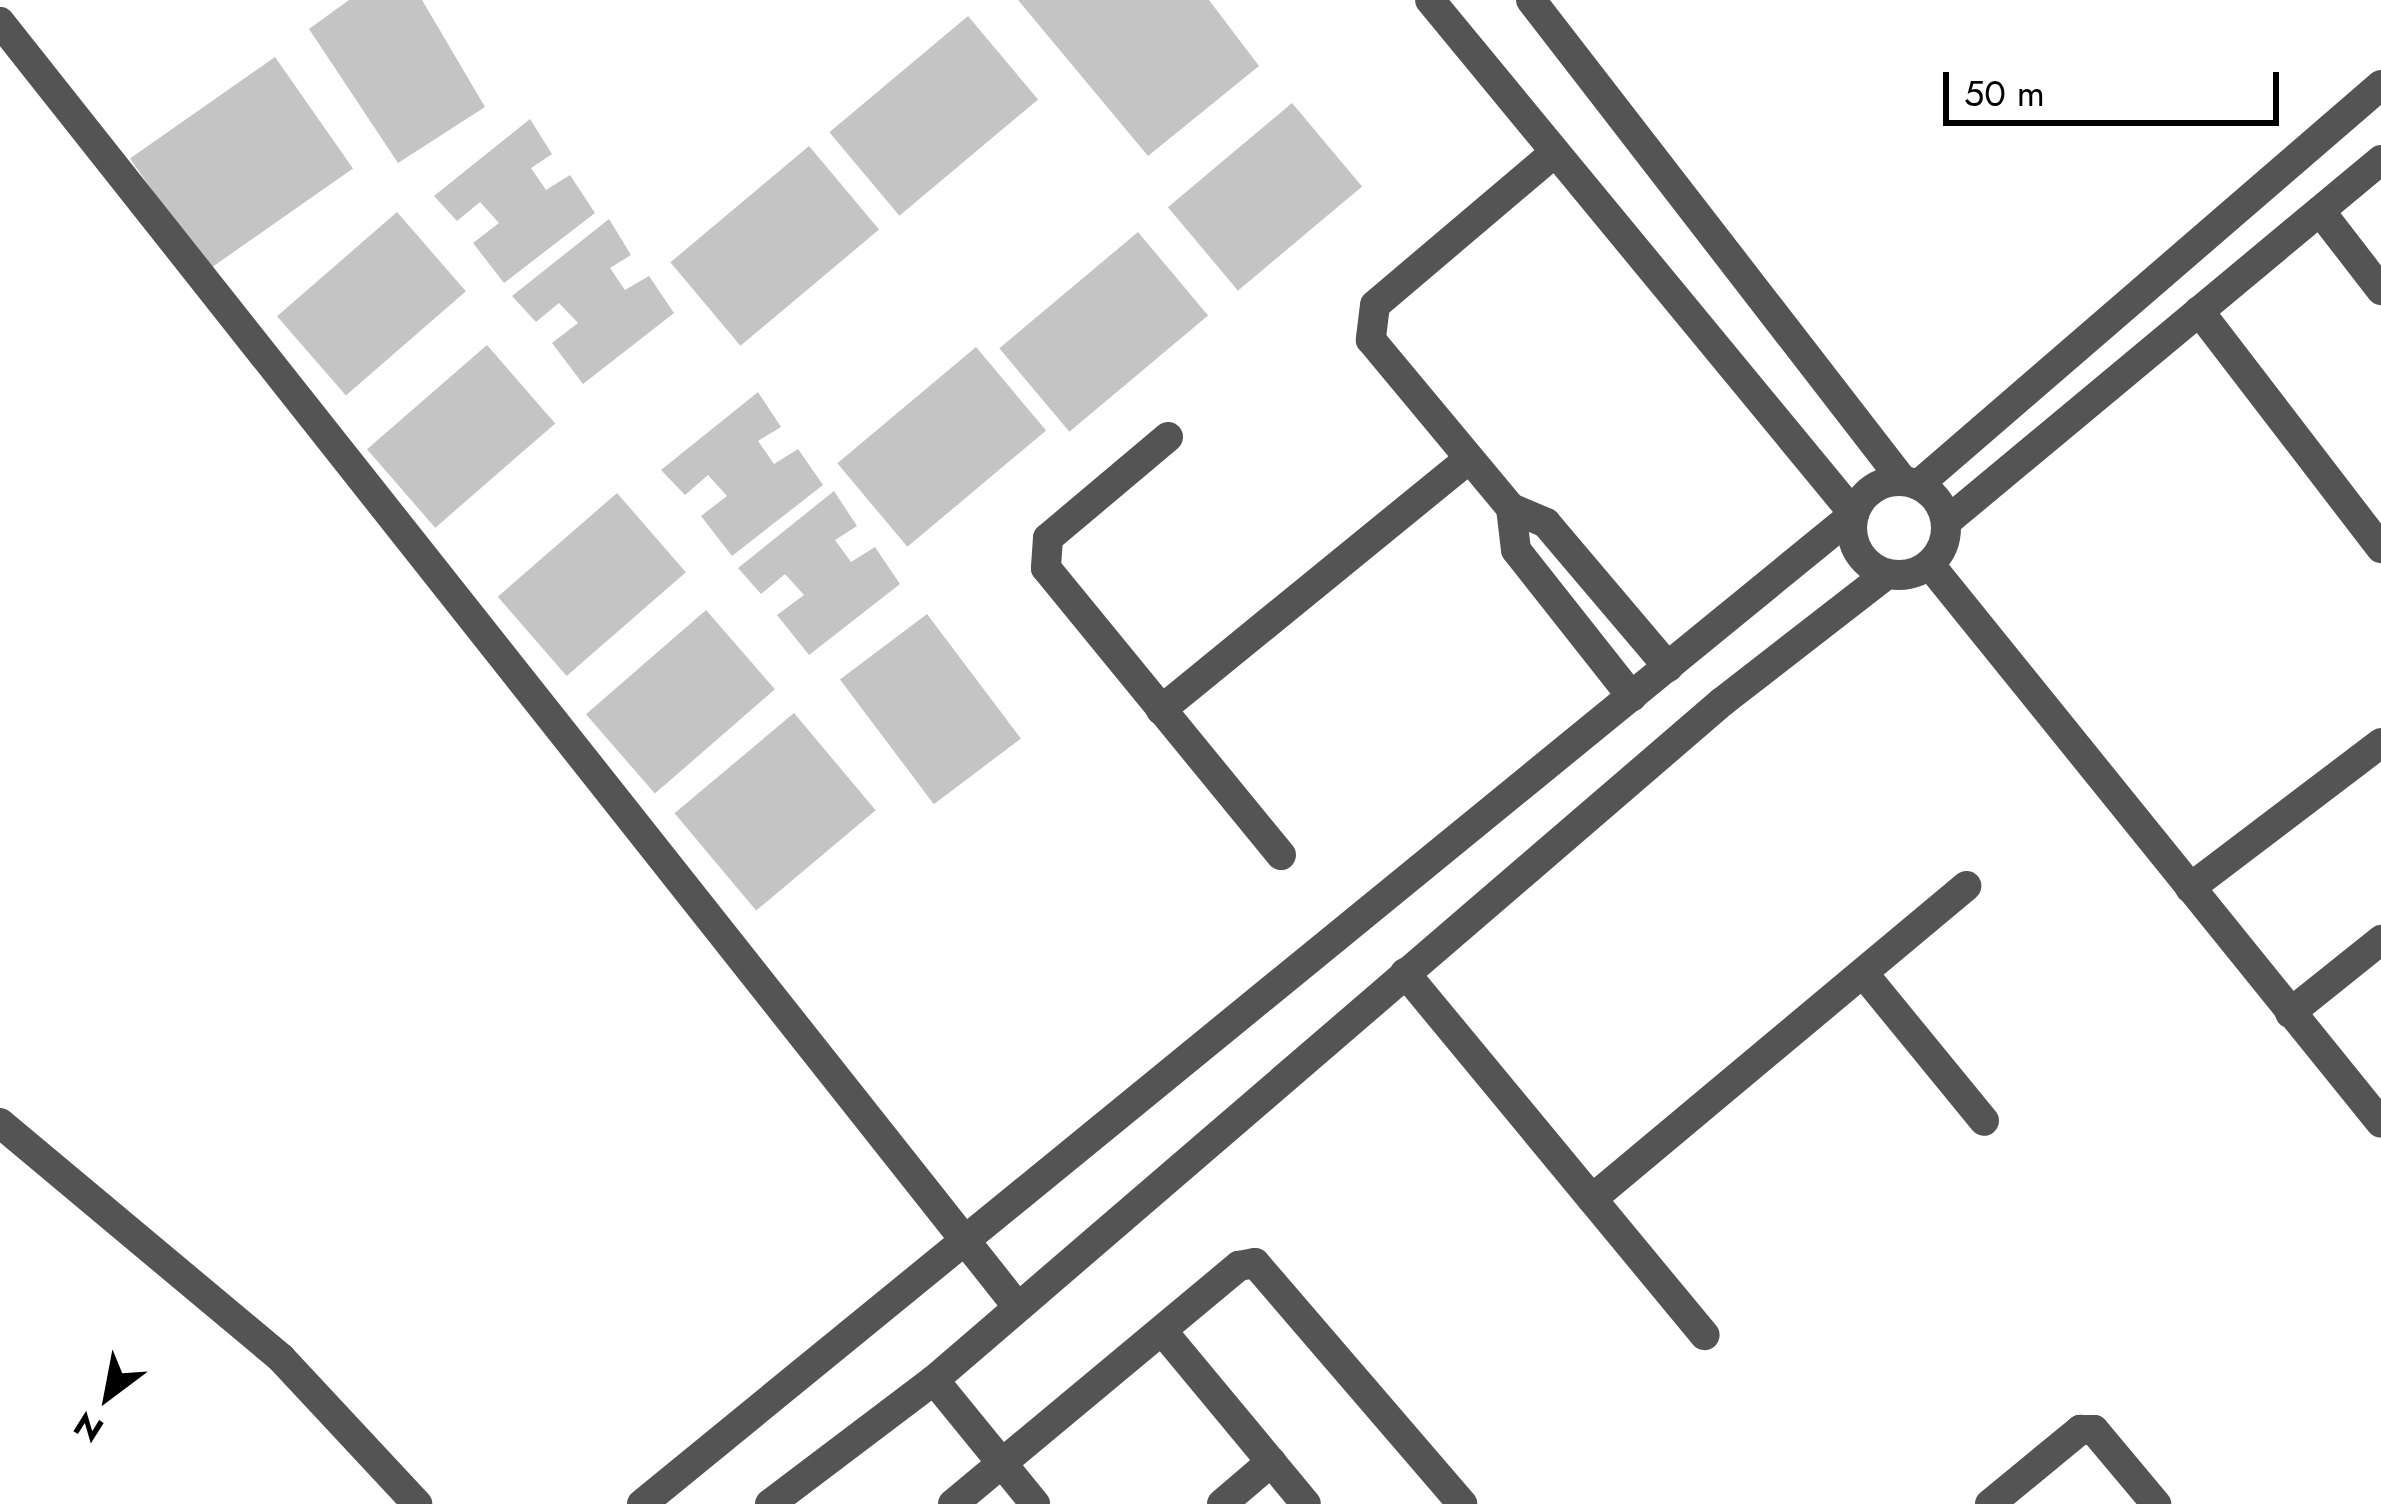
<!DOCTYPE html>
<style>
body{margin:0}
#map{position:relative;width:2381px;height:1504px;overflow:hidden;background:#fff;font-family:Jost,sans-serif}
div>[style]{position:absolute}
.building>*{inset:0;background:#c4c4c4;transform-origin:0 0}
.minor>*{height:30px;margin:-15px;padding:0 15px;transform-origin:15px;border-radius:15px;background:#545454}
.minor>.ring{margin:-15px;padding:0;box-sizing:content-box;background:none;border:30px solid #545454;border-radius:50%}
span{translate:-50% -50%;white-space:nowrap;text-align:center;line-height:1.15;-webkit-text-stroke:9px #fff;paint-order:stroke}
.north{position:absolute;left:48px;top:1336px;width:120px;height:120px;-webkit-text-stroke:9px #fff;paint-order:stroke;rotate:212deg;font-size:33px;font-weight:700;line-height:48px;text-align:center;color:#000}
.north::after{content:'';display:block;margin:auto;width:42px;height:54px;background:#000;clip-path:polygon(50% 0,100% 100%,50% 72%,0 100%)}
.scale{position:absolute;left:1943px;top:72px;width:336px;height:54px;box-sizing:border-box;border:6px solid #000;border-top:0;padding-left:15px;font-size:36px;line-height:42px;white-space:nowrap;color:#000;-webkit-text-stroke:9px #fff;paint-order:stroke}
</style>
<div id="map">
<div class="building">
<i style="clip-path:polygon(349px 0,422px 0,485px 107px,398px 163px,309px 29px)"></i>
<i style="clip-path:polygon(1018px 0,1209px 0,1259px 66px,1148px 156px)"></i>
<i style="left:968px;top:16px;width:109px;height:181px;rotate:50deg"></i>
<i style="left:275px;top:57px;width:136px;height:177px;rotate:55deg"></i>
<i style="left:1292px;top:103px;width:109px;height:162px;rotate:50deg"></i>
<i style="clip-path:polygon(530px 119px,552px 154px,531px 168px,546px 190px,570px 175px,595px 213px,504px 283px,473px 243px,499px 223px,480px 202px,457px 221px,434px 196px)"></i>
<i style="left:809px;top:146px;width:109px;height:181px;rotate:50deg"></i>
<i style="left:397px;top:212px;width:105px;height:159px;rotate:49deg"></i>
<i style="clip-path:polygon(609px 219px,631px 255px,610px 268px,625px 290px,649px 276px,674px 313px,583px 384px,552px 343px,578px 323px,559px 303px,536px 322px,512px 296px)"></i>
<i style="left:1138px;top:232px;width:109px;height:181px;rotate:50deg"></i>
<i style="left:487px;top:345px;width:104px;height:159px;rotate:49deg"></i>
<i style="left:976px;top:347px;width:109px;height:181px;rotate:50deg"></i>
<i style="clip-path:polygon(758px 392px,781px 427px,758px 441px,774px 464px,798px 449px,823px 485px,732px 556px,701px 516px,727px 496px,708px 475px,685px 495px,661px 470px)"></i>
<i style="clip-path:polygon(834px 491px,857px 526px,835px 540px,851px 562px,875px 547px,900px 584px,809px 655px,777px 615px,804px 595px,785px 574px,761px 594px,738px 568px)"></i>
<i style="left:617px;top:493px;width:105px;height:158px;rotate:49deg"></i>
<i style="left:706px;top:610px;width:105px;height:159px;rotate:49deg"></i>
<i style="left:927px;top:614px;width:156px;height:109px;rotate:53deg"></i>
<i style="left:794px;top:713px;width:127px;height:156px;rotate:50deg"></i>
</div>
<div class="minor">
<i style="left:1531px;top:0;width:608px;rotate:52.28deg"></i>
<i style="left:0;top:22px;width:1637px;rotate:51.62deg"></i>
<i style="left:1553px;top:154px;width:233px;rotate:139.7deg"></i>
<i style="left:1375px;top:305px;width:35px;rotate:97deg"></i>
<i style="left:1371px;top:340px;width:219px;rotate:50.2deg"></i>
<i style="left:1511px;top:508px;width:38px;rotate:23deg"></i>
<i style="left:1546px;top:523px;width:189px;rotate:49.7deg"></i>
<i style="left:2320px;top:211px;width:100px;rotate:52.3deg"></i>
<i style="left:2199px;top:311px;width:299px;rotate:52.5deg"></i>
<i style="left:1168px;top:437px;width:157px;rotate:139.9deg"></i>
<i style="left:1048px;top:538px;width:30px;rotate:94deg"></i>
<i style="left:1046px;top:568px;width:371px;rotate:50.7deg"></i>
<i class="ring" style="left:1852px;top:481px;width:64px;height:64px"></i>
<i style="left:1918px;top:485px;width:612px;rotate:-40.82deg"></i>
<i style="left:1511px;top:508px;width:42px;rotate:83.2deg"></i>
<i style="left:1516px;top:550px;width:187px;rotate:51.7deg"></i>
<i style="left:1946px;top:522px;width:566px;rotate:-39.77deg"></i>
<i style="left:1930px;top:565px;width:717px;rotate:51.05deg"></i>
<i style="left:1161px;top:710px;width:397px;rotate:-39.2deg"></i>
<i style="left:2190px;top:888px;width:240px;rotate:-37.2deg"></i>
<i style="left:1405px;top:973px;width:470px;rotate:50.4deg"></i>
<i style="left:1863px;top:973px;width:191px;rotate:50.7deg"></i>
<i style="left:2290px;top:1013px;width:117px;rotate:-38.7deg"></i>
<i style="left:0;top:1123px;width:366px;rotate:39.9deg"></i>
<i style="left:281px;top:1358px;width:200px;rotate:47deg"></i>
<i style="left:1592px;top:1199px;width:488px;rotate:-39.9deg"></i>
<i style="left:1164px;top:1333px;width:222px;rotate:50.3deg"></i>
<i style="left:934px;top:1380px;width:160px;rotate:50.8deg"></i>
<i style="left:642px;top:1504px;width:1565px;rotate:-39.24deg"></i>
<i style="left:1854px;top:514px;width:666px;rotate:-129.52deg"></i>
<i style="left:770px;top:1504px;width:206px;rotate:-37.1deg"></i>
<i style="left:934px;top:1380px;width:1040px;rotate:-40.71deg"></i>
<i style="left:1722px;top:702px;width:209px;rotate:-37.8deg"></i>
<i style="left:953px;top:1504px;width:372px;rotate:-39.8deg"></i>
<i style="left:1239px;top:1266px;width:16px;rotate:-11deg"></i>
<i style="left:1255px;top:1263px;width:318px;rotate:49.3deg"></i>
<i style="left:1222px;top:1504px;width:65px;rotate:-40.6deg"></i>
<i style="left:1990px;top:1504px;width:117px;rotate:-39.4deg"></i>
<i style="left:2080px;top:1430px;width:14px"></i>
<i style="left:2094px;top:1430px;width:97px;rotate:50deg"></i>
</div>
<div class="north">N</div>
<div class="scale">50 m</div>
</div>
